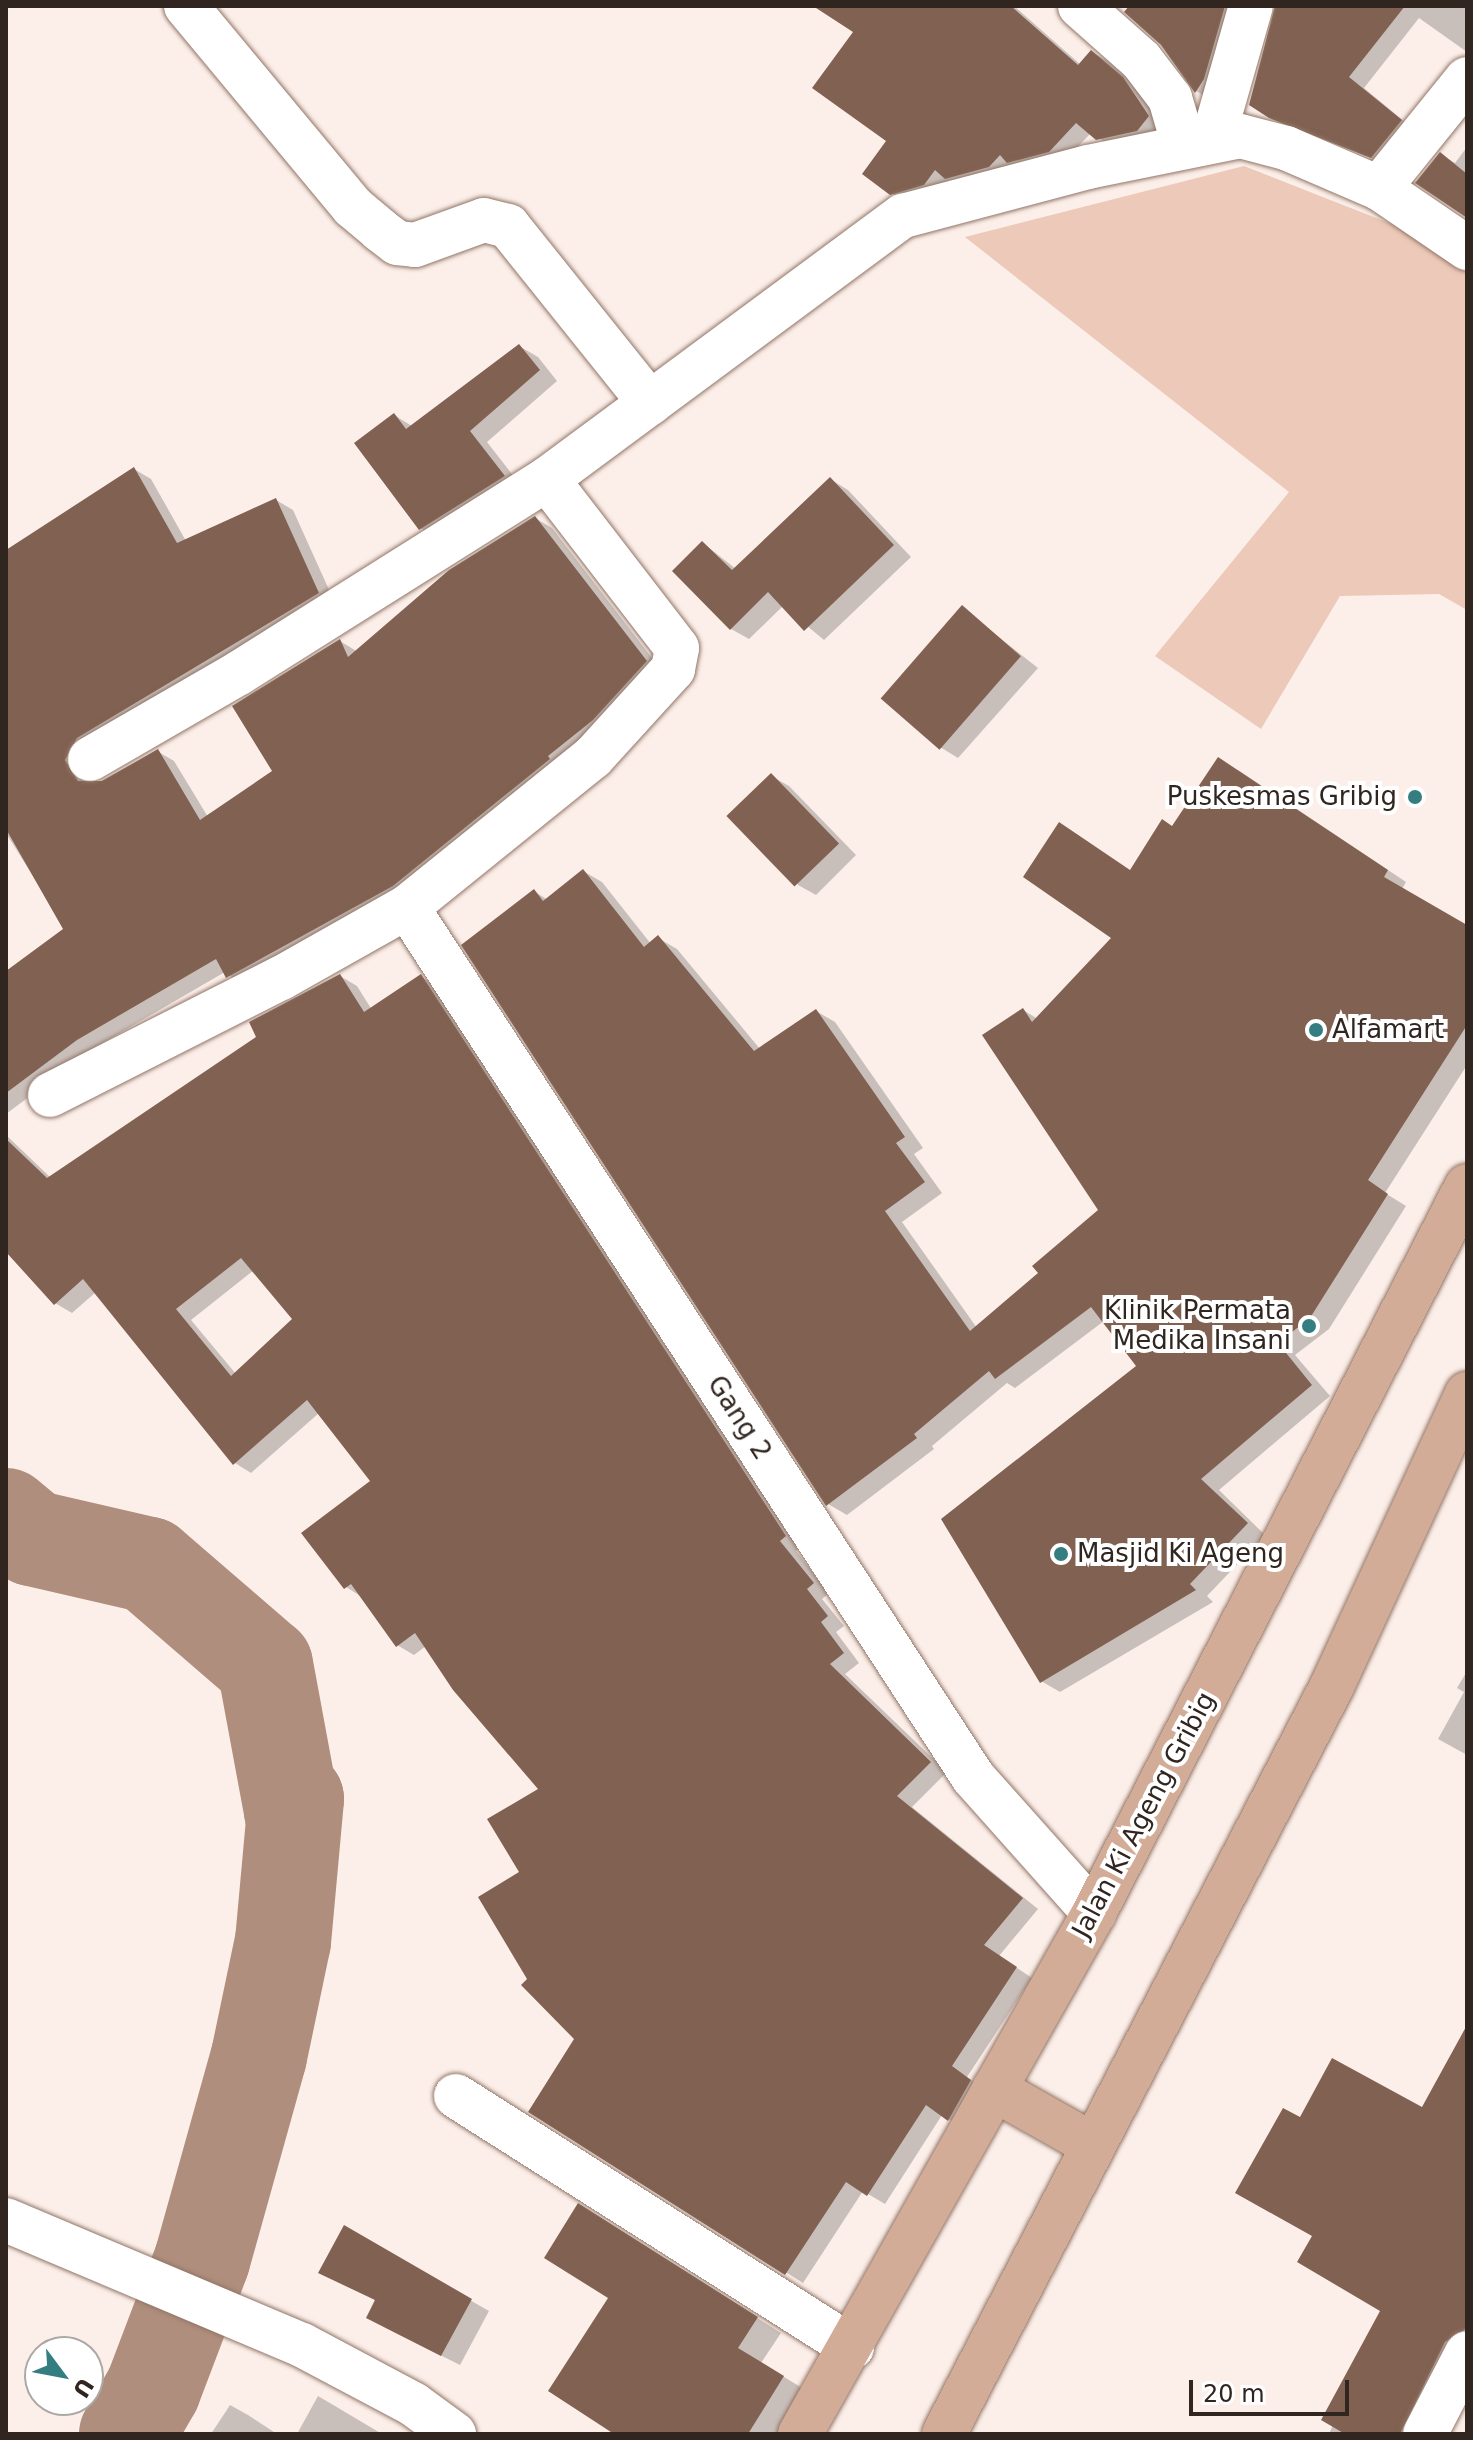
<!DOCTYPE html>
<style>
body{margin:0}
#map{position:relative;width:1473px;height:2440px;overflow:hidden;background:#fcefe9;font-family:"DejaVu Sans",sans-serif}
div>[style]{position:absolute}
.green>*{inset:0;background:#ecc9b8}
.shadow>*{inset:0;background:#0003}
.river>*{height:96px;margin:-48px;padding:0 48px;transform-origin:48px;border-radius:48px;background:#b08e7d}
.building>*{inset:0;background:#816151;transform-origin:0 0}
.roads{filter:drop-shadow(0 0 2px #917567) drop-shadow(0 0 2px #917567)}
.minor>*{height:44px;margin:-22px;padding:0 22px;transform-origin:22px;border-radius:22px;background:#fff}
.primary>*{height:44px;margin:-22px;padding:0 22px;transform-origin:22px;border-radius:22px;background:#d3ac98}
.dots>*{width:22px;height:22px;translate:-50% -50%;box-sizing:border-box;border:4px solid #fff;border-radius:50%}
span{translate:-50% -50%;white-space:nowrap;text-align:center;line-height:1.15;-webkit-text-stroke:8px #fff;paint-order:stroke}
.poi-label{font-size:26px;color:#30251f}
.right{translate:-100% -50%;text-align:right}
.left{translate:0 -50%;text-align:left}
.street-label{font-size:26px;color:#30251f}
.frame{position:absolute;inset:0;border:8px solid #30251f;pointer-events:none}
.north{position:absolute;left:24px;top:2336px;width:80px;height:80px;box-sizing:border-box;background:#fff;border:2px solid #aca8a5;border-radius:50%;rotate:122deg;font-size:22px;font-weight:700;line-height:32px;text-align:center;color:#30251f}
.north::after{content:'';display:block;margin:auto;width:28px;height:36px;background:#347d80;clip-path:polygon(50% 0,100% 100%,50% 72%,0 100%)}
.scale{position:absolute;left:1189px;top:2380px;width:160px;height:36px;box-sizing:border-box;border:4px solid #30251f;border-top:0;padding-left:10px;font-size:24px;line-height:28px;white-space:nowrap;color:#30251f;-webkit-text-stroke:6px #fff;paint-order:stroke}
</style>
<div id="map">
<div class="green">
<i style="clip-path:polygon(1244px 166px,1404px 229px,1467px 273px,1467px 610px,1439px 594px,1340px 596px,1261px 729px,1155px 656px,1289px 492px,965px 237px)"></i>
</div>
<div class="shadow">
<i style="clip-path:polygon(846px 6px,1014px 6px,1081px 65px,1092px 52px,1108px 61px,1139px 89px,1164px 126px,1154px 140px,1114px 148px,1091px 133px,1065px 160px,963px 187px,950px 180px,940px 193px,908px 203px,891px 193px,888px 140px)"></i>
<i style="clip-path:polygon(1132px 6px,1245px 6px,1212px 100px,1196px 91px)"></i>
<i style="clip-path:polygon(1316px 6px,1467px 6px,1467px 52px,1419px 18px,1364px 88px,1416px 131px,1388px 165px,1270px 116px)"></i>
<i style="clip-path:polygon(1467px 147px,1467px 216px,1441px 155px,1455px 163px)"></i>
<i style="clip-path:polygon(519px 346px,538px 357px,557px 381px,487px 442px,522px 487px,439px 539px,420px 528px,394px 415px,412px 426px)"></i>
<i style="clip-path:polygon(134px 469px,151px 479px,186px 541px,276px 500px,293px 510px,335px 603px,81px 768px,91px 786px,157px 751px,174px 761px,208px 817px,274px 772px,340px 641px,358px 652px,535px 518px,552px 528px,662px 671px,410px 895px,244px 986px,225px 972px,94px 1048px,6px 1114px,6px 974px,66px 929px,6px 833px,6px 551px)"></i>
<i style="clip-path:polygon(830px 479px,848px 490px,911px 557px,824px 640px,783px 606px,749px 639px,731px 629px,703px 543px,736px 569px)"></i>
<i style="clip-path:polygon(962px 608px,1038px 668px,958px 758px,940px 747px)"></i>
<i style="clip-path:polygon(1238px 770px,1406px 882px,1402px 889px,1467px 927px,1467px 1065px,1385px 1193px,1406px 1206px,1329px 1329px,1295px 1355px,1330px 1396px,1219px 1490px,1265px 1535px,1207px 1596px,1213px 1602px,1060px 1692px,1041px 1681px,1139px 1366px,1104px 1321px,1015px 1388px,1007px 1383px,932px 1446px,934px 1449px,847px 1515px,828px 1504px,535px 892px,548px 900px,583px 871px,602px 882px,651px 944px,658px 938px,677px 949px,760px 1049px,816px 1011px,835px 1022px,923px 1148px,914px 1154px,942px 1193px,902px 1222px,977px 1328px,1041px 1273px,1101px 1211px,1023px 1010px,1038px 1019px,1114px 938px,1131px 871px)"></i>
<i style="clip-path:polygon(771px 776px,789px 786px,856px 855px,816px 895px,798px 885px)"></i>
<i style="clip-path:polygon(evenodd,340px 976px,357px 986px,372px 1010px,421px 977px,438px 986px,802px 1546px,796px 1551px,829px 1593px,822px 1599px,844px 1626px,836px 1632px,859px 1663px,845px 1674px,947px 1772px,912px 1807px,1038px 1909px,999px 1956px,1032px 1978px,967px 2077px,987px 2091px,965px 2129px,942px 2115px,885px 2204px,863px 2191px,803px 2283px,531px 2111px,577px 2039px,530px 1979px,521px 1873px,541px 1790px,426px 1646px,414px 1655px,397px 1645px,362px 1597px,346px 1587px,373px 1481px,319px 1413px,251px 1473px,235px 1463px,96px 1292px,72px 1313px,55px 1303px,6px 1249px,6px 1135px,51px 1178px,259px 1037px,340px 976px,254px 1270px,295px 1319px,236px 1374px,191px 1320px,254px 1270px)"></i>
<i style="clip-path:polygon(1467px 1671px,1467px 1755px,1438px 1739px,1464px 1692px,1457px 1688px)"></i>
<i style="clip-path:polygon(1467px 2029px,1467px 2347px,1419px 2434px,1329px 2434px,1383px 2310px,1314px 2235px,1301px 2120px,1423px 2110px)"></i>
<i style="clip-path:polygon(603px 2220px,781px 2333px,761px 2363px,807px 2391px,780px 2434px,622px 2434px)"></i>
<i style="clip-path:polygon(344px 2228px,489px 2311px,460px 2365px,386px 2328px)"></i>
<i style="clip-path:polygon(318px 2396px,335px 2406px,382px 2434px,297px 2434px)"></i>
<i style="clip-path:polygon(230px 2405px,248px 2415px,277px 2434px,211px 2434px)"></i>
</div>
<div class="river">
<i style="left:6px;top:1516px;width:34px;rotate:40deg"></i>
<i style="left:32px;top:1538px;width:120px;rotate:13deg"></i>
<i style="left:149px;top:1565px;width:153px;rotate:40.8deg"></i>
<i style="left:265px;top:1665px;width:148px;rotate:79.5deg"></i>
<i style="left:292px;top:1811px;width:13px;rotate:-72deg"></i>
<i style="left:296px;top:1799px;width:143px;rotate:95.2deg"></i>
<i style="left:283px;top:1941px;width:117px;rotate:101.8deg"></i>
<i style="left:259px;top:2056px;width:212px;rotate:105.6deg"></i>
<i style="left:202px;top:2260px;width:138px;rotate:110.8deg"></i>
<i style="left:153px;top:2389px;width:52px;rotate:120deg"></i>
</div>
<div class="building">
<i style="clip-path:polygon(813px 6px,1011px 6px,1078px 65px,1091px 50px,1123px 77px,1149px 116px,1137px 131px,1096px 140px,1076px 123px,1049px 152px,1007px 163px,1000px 155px,989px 167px,945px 179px,935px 170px,924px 185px,890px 195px,862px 174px,886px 141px,812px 88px,853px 32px)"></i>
<i style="clip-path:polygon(1129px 6px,1225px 6px,1204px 79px,1195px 93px,1161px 45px,1124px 12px)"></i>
<i style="clip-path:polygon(1275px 6px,1405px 6px,1349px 77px,1402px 120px,1371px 158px,1269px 118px,1249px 105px)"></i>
<i style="clip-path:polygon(1440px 152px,1467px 174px,1467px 218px,1415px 183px)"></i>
<i style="clip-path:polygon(519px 344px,540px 370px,470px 431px,505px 476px,419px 530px,354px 443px,394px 413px,406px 429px)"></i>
<i style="clip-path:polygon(134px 467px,177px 543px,276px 498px,319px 593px,77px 738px,65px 760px,78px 781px,102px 781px,158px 749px,200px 820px,272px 771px,232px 706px,340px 639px,348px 657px,449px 570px,535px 516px,647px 661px,593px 720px,548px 756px,550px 759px,393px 886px,226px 978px,216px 959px,77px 1040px,6px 1093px,6px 971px,63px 929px,6px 829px,6px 550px)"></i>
<i style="clip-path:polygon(830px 477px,894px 545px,804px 631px,768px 592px,730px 630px,672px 571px,702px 541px,732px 570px)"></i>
<i style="left:962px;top:605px;width:78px;height:124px;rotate:41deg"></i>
<i style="clip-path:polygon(1218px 757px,1388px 870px,1384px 877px,1467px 925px,1467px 1025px,1368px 1180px,1388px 1194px,1310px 1318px,1278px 1343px,1312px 1385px,1201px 1479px,1248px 1523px,1190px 1584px,1196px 1590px,1040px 1683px,941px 1519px,1136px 1366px,1091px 1307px,995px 1379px,989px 1371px,914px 1434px,917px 1438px,826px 1506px,461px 945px,534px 889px,543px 901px,583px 869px,644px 947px,658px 935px,754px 1051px,816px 1009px,905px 1137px,896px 1143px,925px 1182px,885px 1211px,970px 1331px,1038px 1273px,1032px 1266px,1098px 1210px,982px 1035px,1023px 1008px,1032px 1022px,1111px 938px,1023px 877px,1059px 822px,1130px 870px,1162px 819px,1172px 826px)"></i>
<i style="left:771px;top:773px;width:98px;height:62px;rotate:46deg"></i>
<i style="clip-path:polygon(evenodd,340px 974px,364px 1012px,421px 974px,786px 1536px,780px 1541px,814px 1583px,807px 1589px,828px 1616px,821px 1622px,844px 1653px,830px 1664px,931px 1762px,897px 1796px,1023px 1898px,984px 1945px,1017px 1967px,952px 2066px,971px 2080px,948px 2121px,926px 2105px,867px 2196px,846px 2182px,785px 2275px,528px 2112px,574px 2039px,521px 1985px,527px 1979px,478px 1897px,519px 1872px,487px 1819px,538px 1789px,453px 1690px,415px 1633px,396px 1647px,351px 1584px,344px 1589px,301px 1533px,370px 1481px,307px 1400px,233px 1465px,83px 1279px,54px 1305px,6px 1252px,6px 1139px,47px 1178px,256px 1037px,249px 1022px,340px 974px,241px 1258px,292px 1319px,231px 1376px,176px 1309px,241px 1258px)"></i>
<i style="clip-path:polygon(1467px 2025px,1467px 2328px,1445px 2342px,1400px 2434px,1345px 2434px,1321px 2420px,1380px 2311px,1297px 2262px,1312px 2236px,1235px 2193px,1283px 2108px,1300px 2117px,1332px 2058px,1422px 2107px)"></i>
<i style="clip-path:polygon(578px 2203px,758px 2317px,738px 2348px,784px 2376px,748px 2434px,614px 2434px,548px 2391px,608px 2298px,544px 2258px)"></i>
<i style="clip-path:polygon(344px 2225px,472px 2299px,441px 2356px,366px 2318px,375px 2300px,318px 2273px)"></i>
</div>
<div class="roads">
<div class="minor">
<i style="left:186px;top:6px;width:261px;rotate:50.3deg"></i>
<i style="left:353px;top:207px;width:35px;rotate:40deg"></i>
<i style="left:380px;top:230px;width:21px;rotate:37deg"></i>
<i style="left:397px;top:243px;width:18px;rotate:6deg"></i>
<i style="left:415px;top:245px;width:73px;rotate:-19.9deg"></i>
<i style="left:484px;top:220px;width:25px;rotate:14deg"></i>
<i style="left:508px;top:226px;width:227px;rotate:51.3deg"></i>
<i style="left:1080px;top:6px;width:81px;rotate:41.5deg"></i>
<i style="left:1141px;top:60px;width:48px;rotate:52.7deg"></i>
<i style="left:1170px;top:98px;width:50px;rotate:73.7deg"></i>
<i style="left:1213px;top:139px;width:138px;rotate:-74.1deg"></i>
<i style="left:1379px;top:188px;width:140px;rotate:-51.1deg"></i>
<i style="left:90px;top:759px;width:172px;rotate:-30deg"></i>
<i style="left:239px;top:673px;width:364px;rotate:-32.2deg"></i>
<i style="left:547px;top:479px;width:443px;rotate:-36.5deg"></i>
<i style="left:903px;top:216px;width:191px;rotate:-14.8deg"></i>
<i style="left:1088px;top:167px;width:155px;rotate:-11.5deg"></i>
<i style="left:1240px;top:136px;width:48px;rotate:14.6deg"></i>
<i style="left:1286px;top:148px;width:101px;rotate:23.3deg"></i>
<i style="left:1379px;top:188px;width:107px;rotate:34.3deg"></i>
<i style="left:407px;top:907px;width:1038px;rotate:56.95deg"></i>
<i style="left:973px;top:1777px;width:182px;rotate:48.3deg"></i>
<i style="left:50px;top:1095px;width:259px;rotate:-26.9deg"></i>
<i style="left:281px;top:978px;width:145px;rotate:-29.4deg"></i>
<i style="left:407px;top:907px;width:239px;rotate:-38.9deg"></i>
<i style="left:593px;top:757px;width:119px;rotate:-47.7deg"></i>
<i style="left:673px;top:669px;width:21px;rotate:-79deg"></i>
<i style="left:677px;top:648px;width:213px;rotate:-127.6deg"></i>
<i style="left:456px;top:2096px;width:469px;rotate:32.4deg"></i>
<i style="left:6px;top:2220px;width:321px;rotate:22.9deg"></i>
<i style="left:302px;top:2345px;width:126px;rotate:28deg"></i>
<i style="left:413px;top:2404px;width:51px;rotate:36.2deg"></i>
<i style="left:1425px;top:2434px;width:91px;rotate:-62.6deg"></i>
</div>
<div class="primary">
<i style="left:994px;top:2089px;width:114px;rotate:29.5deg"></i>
<i style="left:800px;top:2434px;width:598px;rotate:-60.56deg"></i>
<i style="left:1094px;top:1913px;width:817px;rotate:-62.84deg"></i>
<i style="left:944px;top:2434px;width:843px;rotate:-62.58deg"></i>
<i style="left:1332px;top:1686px;width:322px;rotate:-65.2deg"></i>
</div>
</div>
<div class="dots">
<i style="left:1415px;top:797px;background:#347d80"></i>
<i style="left:1316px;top:1030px;background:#347d80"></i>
<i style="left:1309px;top:1326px;background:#347d80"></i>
<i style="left:1061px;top:1554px;background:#347d80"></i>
</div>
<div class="poi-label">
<span class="right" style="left:1397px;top:797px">Puskesmas Gribig</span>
<span class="left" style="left:1332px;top:1030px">Alfamart</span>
<span class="right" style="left:1291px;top:1326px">Klinik Permata<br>Medika Insani</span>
<span class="left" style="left:1077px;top:1554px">Masjid Ki Ageng</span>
</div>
<div class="street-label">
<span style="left:739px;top:1418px;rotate:57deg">Gang 2</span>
<span style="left:1144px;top:1815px;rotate:-62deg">Jalan Ki Ageng Gribig</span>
</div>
<div class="frame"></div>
<div class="north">U</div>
<div class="scale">20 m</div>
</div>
